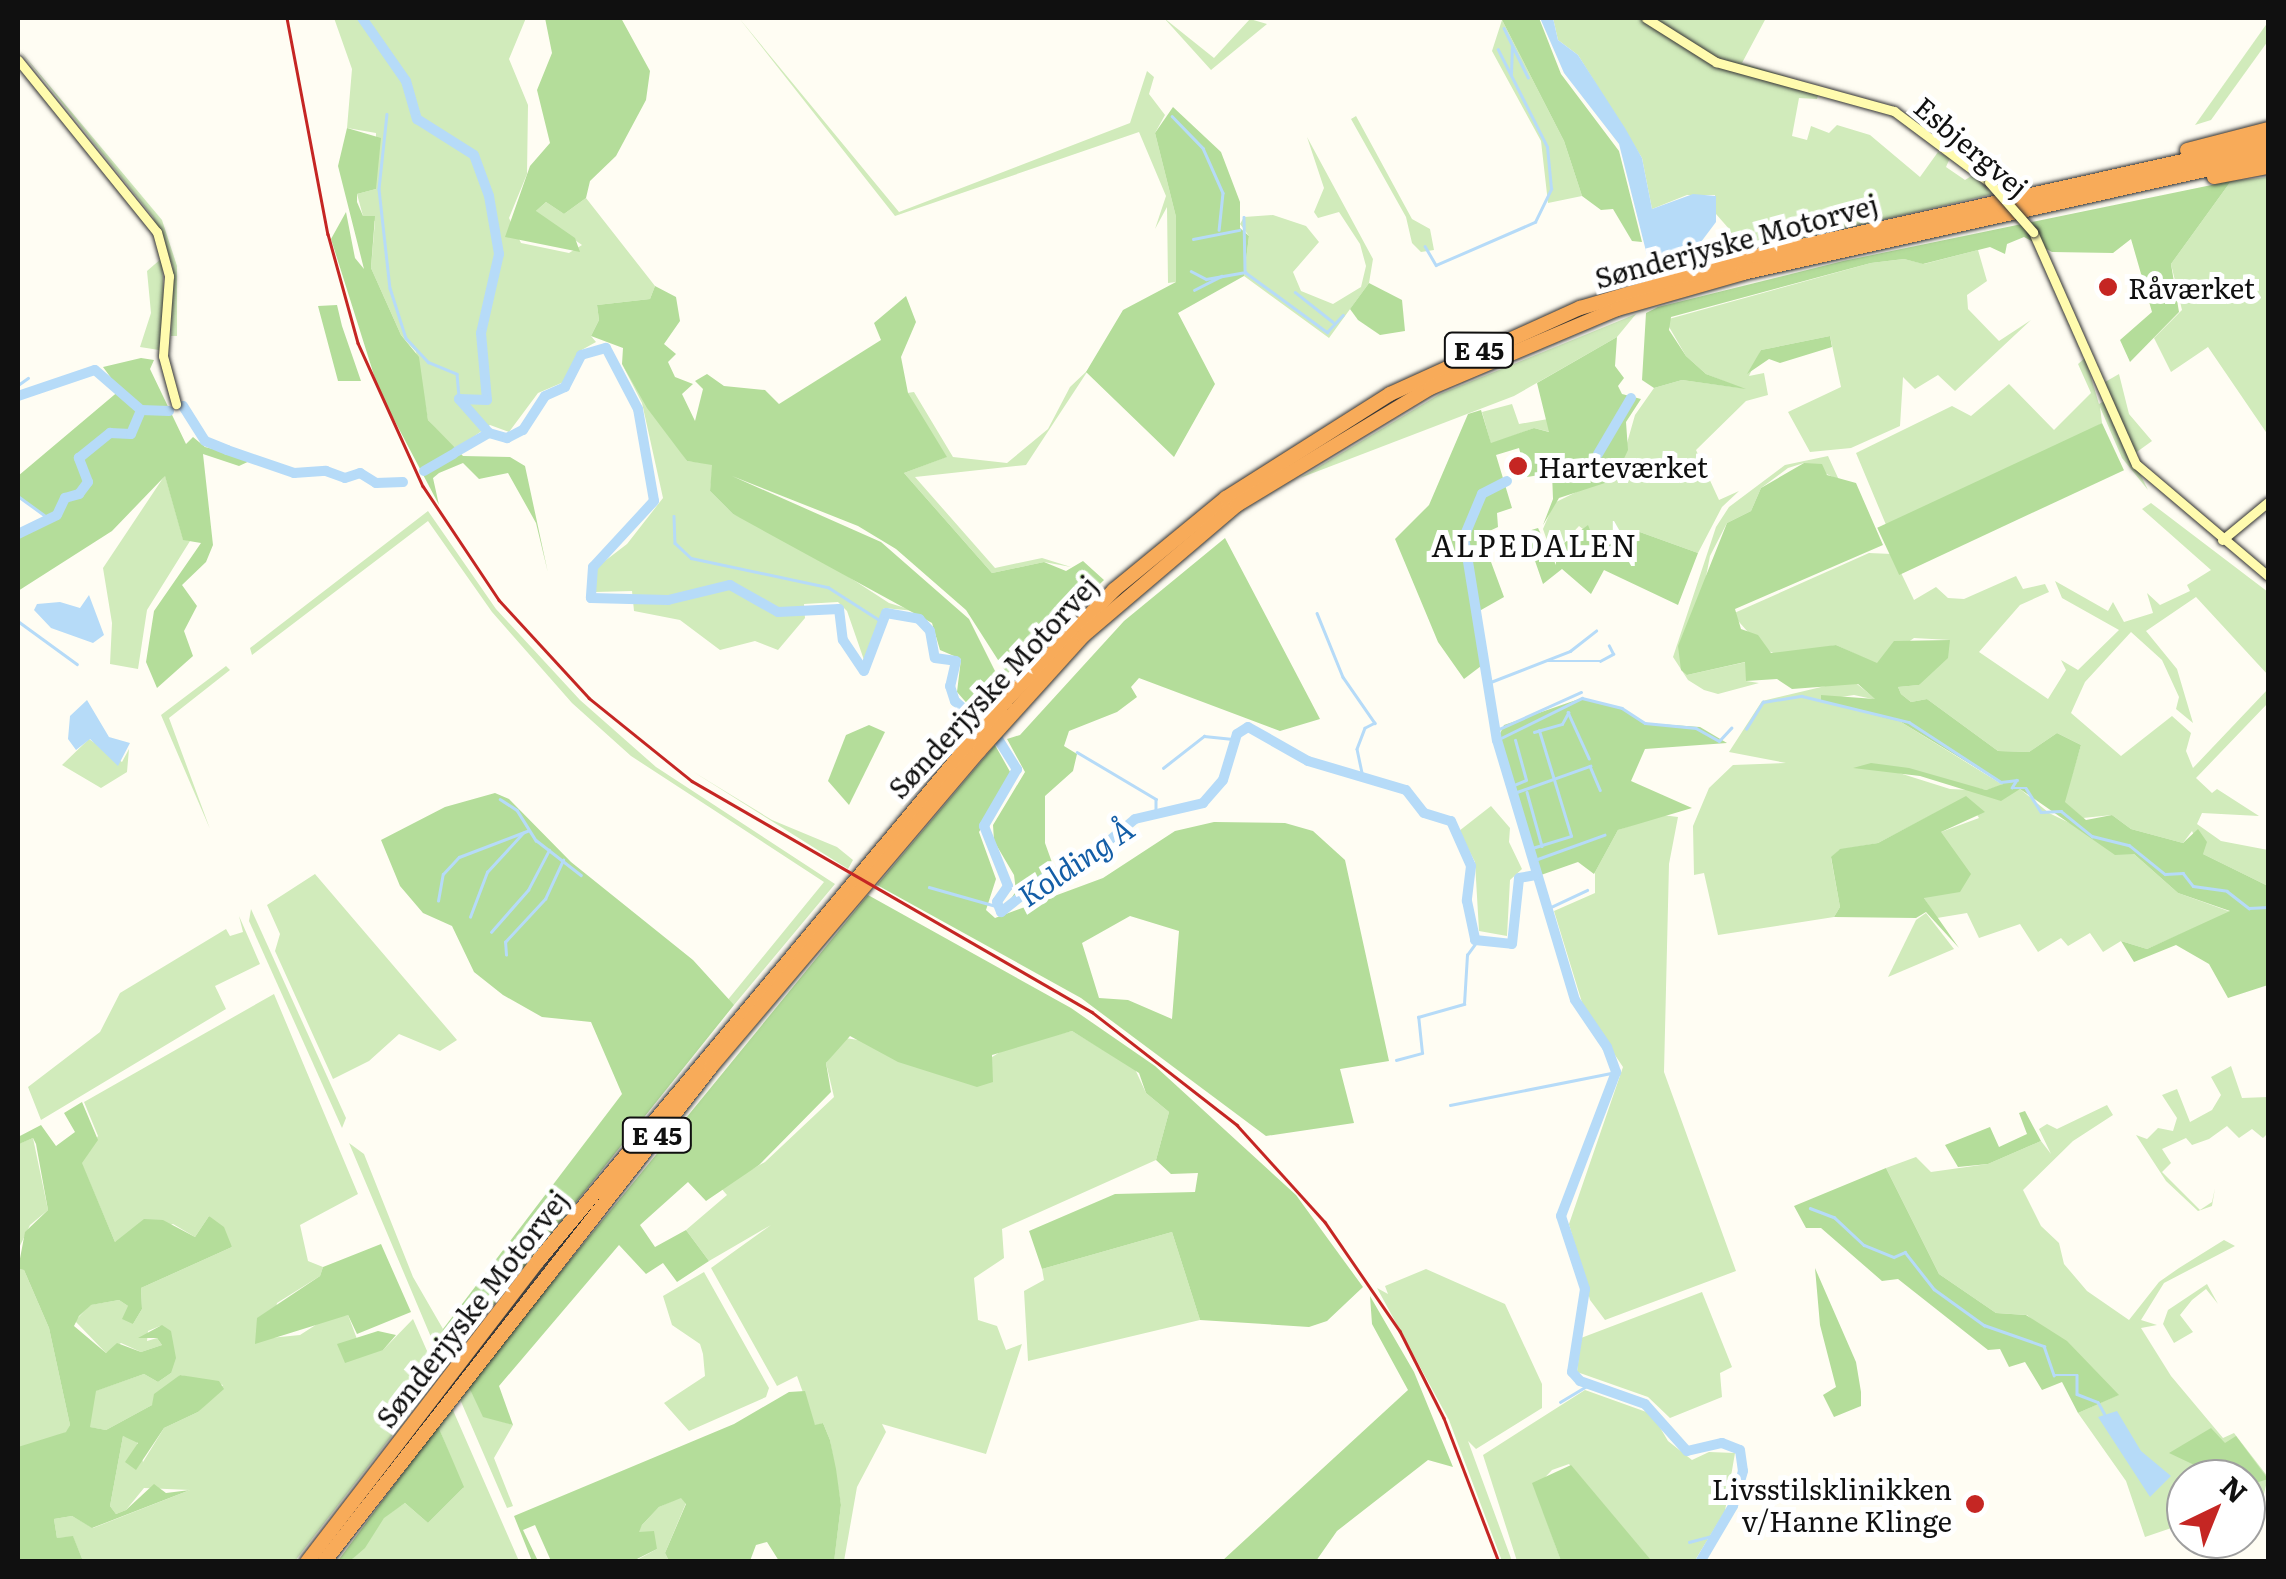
<!DOCTYPE html>
<meta charset="utf-8">
<style>
body{margin:0}
#map{position:relative;width:2286px;height:1579px;overflow:hidden;background:#fffdf3;font-family:Literata,serif}
div>[style]{position:absolute}
.green>*{inset:0;background:#d1ebbb}
.forest>*{inset:0;background:#b4dd9a;transform-origin:0 0}
.water>*{inset:0;background:#b6dbf8}
.stream>*{height:2.5px;margin:-1.25px;padding:0 1.25px;transform-origin:1.25px;border-radius:1.25px;background:#b6dbf8}
.river>*{height:10px;margin:-5px;padding:0 5px;transform-origin:5px;border-radius:5px;background:#b6dbf8}
.roads{filter:drop-shadow(0 0 2px #323232) drop-shadow(0 0 2px #323232)}
.secondary>*{height:9px;margin:-4.5px;padding:0 4.5px;transform-origin:4.5px;border-radius:4.5px;background:#fffbae}
.highway>*{height:14px;margin:-7px;padding:0 7px;transform-origin:7px;border-radius:7px;background:#f8ab59}
.rail>*{height:2.5px;margin:-1.25px;padding:0 1.25px;transform-origin:1.25px;border-radius:1.25px;background:#c52623}
.bridges{filter:drop-shadow(0 0 2px #323232) drop-shadow(0 0 2px #323232)}
.secondary-bridge>*{height:9px;margin:-4.5px;padding:0 4.5px;transform-origin:4.5px;border-radius:4.5px;background:#fffbae}
.dots>*{width:28px;height:28px;translate:-50% -50%;box-sizing:border-box;border:5px solid #fff;border-radius:50%}
span{translate:-50% -50%;white-space:nowrap;text-align:center;line-height:1.15;-webkit-text-stroke:10px #fff;paint-order:stroke}
.shield-label span{padding:2px 8px;background:#fff;border:2px solid;border-radius:8px;-webkit-text-stroke-width:0}
.shield-label{font-size:25px;color:#101010;font-weight:700}
.street-label{font-size:28px;color:#101010}
.poi-label{font-size:28px;color:#101010}
.left{translate:0 -50%;text-align:left}
.right{translate:-100% -50%;text-align:right}
.neighbourhood-label{font-size:30px;color:#101010;letter-spacing:2.5px}
.water-label{font-size:30px;color:#145ea7;font-style:italic}
.frame{position:absolute;inset:0;border:20px solid #101010;pointer-events:none}
.north{position:absolute;left:2166px;top:1459px;width:100px;height:100px;box-sizing:border-box;background:#fff;border:2px solid #9f9f9f;border-radius:50%;rotate:43deg;font-size:28px;font-weight:700;line-height:40px;text-align:center;color:#101010}
.north::after{content:'';display:block;margin:auto;width:35px;height:45px;background:#c52623;clip-path:polygon(50% 0,100% 100%,50% 72%,0 100%)}
</style>
<div id="map">
<div class="green">
<i style="clip-path:polygon(334px 18px,526px 18px,509px 59px,528px 105px,527px 174px,509px 218px,521px 243px,569px 253px,582px 245px,535px 212px,546px 202px,564px 214px,586px 198px,655px 286px,650px 299px,597px 305px,599px 320px,591px 336px,596px 342px,578px 352px,566px 381px,538px 393px,509px 432px,490px 425px,455px 450px,428px 420px,416px 352px,401px 335px,371px 268px,375px 221px,363px 216px,357px 194px,376px 189px,376px 133px,347px 128px,352px 69px)"></i>
<i style="clip-path:polygon(739px 18px,899px 212px,1130px 123px,1147px 71px,1154px 77px,1149px 94px,1165px 115px,1155px 133px,1176px 217px,1176px 282px,1168px 283px,1167px 207px,1155px 229px,1166px 196px,1139px 132px,895px 216px)"></i>
<i style="clip-path:polygon(1164px 18px,1214px 58px,1250px 19px,1267px 24px,1211px 70px)"></i>
<i style="clip-path:polygon(1553px 18px,1641px 18px,1705px 61px,1819px 92px,1817px 99px,1799px 98px,1792px 136px,1807px 140px,1811px 126px,1829px 133px,1837px 125px,1870px 135px,1920px 177px,1938px 152px,1950px 158px,1946px 167px,1965px 180px,1973px 175px,1993px 194px,1713px 259px,1713px 241px,1730px 230px,1716px 214px,1715px 195px,1687px 195px,1652px 209px,1642px 158px,1578px 55px,1558px 40px)"></i>
<i style="clip-path:polygon(1652px 18px,1766px 18px,1742px 63px,1792px 78px,1725px 63px)"></i>
<i style="clip-path:polygon(1502px 20px,1564px 141px,1582px 196px,1548px 203px,1541px 141px,1492px 51px)"></i>
<i style="clip-path:polygon(2268px 22px,2268px 41px,2211px 120px,2195px 125px)"></i>
<i style="clip-path:polygon(18px 48px,162px 220px,177px 266px,177px 336px,171px 336px,173px 267px,153px 217px)"></i>
<i style="clip-path:polygon(1356px 116px,1412px 219px,1430px 229px,1434px 250px,1421px 252px,1412px 243px,1406px 217px,1351px 119px)"></i>
<i style="clip-path:polygon(1307px 137px,1373px 259px,1369px 283px,1329px 338px,1244px 276px,1249px 236px,1240px 224px,1244px 217px,1273px 215px,1306px 226px,1319px 242px,1293px 272px,1301px 291px,1333px 304px,1361px 287px,1366px 266px,1360px 244px,1339px 212px,1318px 218px,1314px 212px,1324px 188px)"></i>
<i style="clip-path:polygon(2268px 177px,2268px 435px,2208px 347px,2171px 372px,2154px 338px,2182px 310px,2171px 264px,2231px 181px)"></i>
<i style="clip-path:polygon(1978px 250px,1987px 281px,1967px 295px,1968px 309px,1999px 341px,2031px 320px,1955px 391px,1938px 375px,1915px 389px,1903px 377px,1900px 426px,1851px 448px,1810px 452px,1788px 412px,1841px 387px,1830px 336px,1761px 350px,1749px 376px,1764px 373px,1768px 395px,1746px 401px,1696px 450px,1719px 500px,1739px 491px,1722px 507px,1698px 553px,1637px 531px,1591px 535px,1579px 526px,1552px 555px,1543px 529px,1554px 503px,1619px 471px,1635px 415px,1654px 388px,1682px 380px,1741px 388px,1706px 374px,1686px 356px,1665px 320px,1871px 263px,1904px 259px,1924px 264px)"></i>
<i style="clip-path:polygon(162px 258px,164px 305px,159px 350px,140px 347px,151px 313px,147px 271px)"></i>
<i style="clip-path:polygon(1636px 314px,1617px 337px,1514px 396px,1300px 478px,1440px 394px)"></i>
<i style="clip-path:polygon(2085px 358px,2099px 404px,2104px 401px,2148px 490px,2122px 458px,2100px 407px,2102px 423px,1897px 551px,1856px 453px,1952px 406px,1971px 416px,2009px 384px,2054px 430px,2091px 393px,2078px 364px)"></i>
<i style="clip-path:polygon(622px 364px,687px 461px,713px 464px,710px 491px,733px 514px,795px 542px,889px 603px,915px 611px,884px 608px,864px 660px,847px 611px,838px 602px,804px 604px,805px 618px,778px 650px,755px 641px,720px 650px,680px 620px,634px 611px,632px 591px,595px 592px,597px 567px,627px 544px,663px 498px,642px 403px)"></i>
<i style="clip-path:polygon(1089px 369px,1026px 465px,915px 477px,995px 568px,1042px 558px,1071px 567px,1044px 562px,992px 573px,904px 473px,946px 457px,907px 393px,914px 392px,953px 457px,1007px 463px,1048px 429px,1070px 387px)"></i>
<i style="clip-path:polygon(2119px 374px,2129px 414px,2152px 441px,2134px 454px,2105px 382px)"></i>
<i style="clip-path:polygon(1512px 404px,1519px 424px,1548px 419px,1550px 432px,1534px 428px,1491px 444px,1482px 412px)"></i>
<i style="clip-path:polygon(1828px 456px,1839px 480px,1804px 463px,1788px 468px,1761px 488px,1751px 511px,1727px 523px,1710px 556px,1687px 675px,1746px 662px,1746px 681px,1759px 683px,1718px 694px,1704px 690px,1688px 680px,1673px 657px,1716px 527px,1729px 507px,1785px 465px)"></i>
<i style="clip-path:polygon(165px 475px,183px 539px,190px 541px,147px 610px,138px 669px,110px 664px,112px 623px,103px 568px)"></i>
<i style="clip-path:polygon(2151px 503px,2268px 592px,2268px 675px,2196px 597px,2146px 631px,2177px 669px,2193px 723px,2176px 709px,2179px 697px,2162px 660px,2131px 632px,2085px 682px,2071px 713px,2121px 756px,2172px 716px,2191px 733px,2186px 751px,2193px 768px,2268px 689px,2268px 703px,2196px 778px,2212px 793px,2217px 789px,2259px 816px,2202px 813px,2197px 824px,2221px 841px,2268px 850px,2268px 886px,2203px 854px,2192px 831px,2183px 843px,2131px 829px,2112px 815px,2083px 818px,2064px 802px,2081px 745px,2057px 733px,2029px 752px,1998px 751px,1927px 699px,1911px 702px,1901px 694px,1898px 687px,1919px 685px,1950px 640px,1914px 638px,1877px 664px,1836px 645px,1781px 656px,1763px 649px,1732px 614px,1869px 553px,1892px 554px,1914px 600px,1936px 587px,1948px 598px,1964px 599px,2016px 576px,2023px 589px,2045px 584px,2049px 592px,2020px 605px,1979px 652px,2048px 699px,2066px 670px,2061px 660px,2078px 670px,2119px 630px,2062px 598px,2055px 581px,2108px 611px,2113px 602px,2124px 622px,2153px 613px,2147px 593px,2160px 605px,2190px 591px,2187px 585px,2211px 570px,2142px 509px)"></i>
<i style="clip-path:polygon(428px 511px,496px 609px,580px 700px,656px 767px,835px 884px,734px 1005px,726px 1002px,824px 882px,631px 756px,572px 703px,492px 612px,428px 521px,252px 655px,250px 648px)"></i>
<i style="clip-path:polygon(226px 666px,230px 670px,169px 718px,210px 829px,161px 715px)"></i>
<i style="clip-path:polygon(1838px 683px,1857px 684px,1877px 700px,1854px 695px,1821px 700px,1901px 722px,2003px 785px,1986px 790px,1877px 766px,1950px 789px,2011px 792px,2020px 789px,2049px 813px,2134px 854px,2178px 893px,2231px 912px,2147px 949px,2121px 941px,2103px 952px,2090px 933px,2068px 946px,2061px 938px,2038px 952px,2020px 924px,1979px 938px,1967px 913px,1937px 918px,1924px 898px,1941px 832px,1979px 818px,1966px 797px,1878px 843px,1839px 850px,1831px 858px,1840px 907px,1834px 917px,1718px 935px,1704px 873px,1694px 875px,1693px 826px,1709px 788px,1733px 765px,1786px 763px,1729px 752px,1762px 701px)"></i>
<i style="clip-path:polygon(89px 739px,122px 762px,129px 749px,127px 772px,101px 788px,62px 765px)"></i>
<i style="clip-path:polygon(692px 771px,772px 820px,837px 847px,853px 860px,848px 869px)"></i>
<i style="clip-path:polygon(1491px 806px,1510px 828px,1509px 842px,1522px 869px,1510px 880px,1507px 936px,1479px 931px,1475px 862px,1459px 831px)"></i>
<i style="clip-path:polygon(1662px 815px,1678px 817px,1669px 864px,1664px 1072px,1736px 1271px,1605px 1320px,1590px 1300px,1569px 1224px,1623px 1067px,1584px 1009px,1554px 911px,1595px 893px,1595px 872px,1618px 830px)"></i>
<i style="clip-path:polygon(315px 874px,457px 1040px,440px 1051px,399px 1034px,369px 1061px,333px 1079px,275px 951px,280px 934px,267px 905px)"></i>
<i style="clip-path:polygon(251px 909px,346px 1118px,342px 1128px,249px 921px)"></i>
<i style="clip-path:polygon(1926px 913px,1954px 949px,1888px 977px,1916px 920px)"></i>
<i style="clip-path:polygon(239px 916px,260px 964px,215px 986px,226px 1009px,41px 1120px,28px 1087px,100px 1032px,120px 993px,226px 929px,230px 936px,243px 932px)"></i>
<i style="clip-path:polygon(274px 994px,358px 1194px,300px 1225px,308px 1261px,323px 1267px,320px 1276px,277px 1303px,270px 1338px,300px 1335px,328px 1317px,348px 1315px,357px 1339px,338px 1345px,383px 1350px,413px 1319px,438px 1376px,295px 1561px,83px 1561px,73px 1537px,57px 1538px,54px 1519px,72px 1516px,93px 1528px,190px 1490px,144px 1488px,126px 1510px,116px 1514px,110px 1506px,123px 1436px,136px 1439px,143px 1462px,164px 1428px,198px 1412px,223px 1385px,180px 1375px,152px 1405px,106px 1430px,89px 1427px,95px 1391px,144px 1374px,158px 1382px,171px 1373px,160px 1326px,148px 1331px,147px 1341px,157px 1338px,162px 1345px,141px 1352px,121px 1343px,106px 1353px,75px 1321px,90px 1305px,119px 1300px,128px 1306px,133px 1324px,142px 1309px,141px 1288px,232px 1247px,209px 1216px,195px 1237px,173px 1224px,115px 1242px,81px 1162px,98px 1136px,84px 1102px)"></i>
<i style="clip-path:polygon(1072px 1031px,1135px 1069px,1146px 1093px,1169px 1112px,1156px 1160px,1002px 1229px,1004px 1258px,974px 1278px,978px 1320px,997px 1326px,1006px 1350px,1022px 1344px,986px 1454px,882px 1424px,886px 1432px,857px 1487px,844px 1561px,834px 1561px,841px 1505px,830px 1440px,823px 1423px,815px 1426px,797px 1376px,777px 1386px,711px 1268px,771px 1225px,709px 1261px,686px 1230px,727px 1195px,720px 1187px,765px 1162px,834px 1097px,826px 1063px,845px 1038px,989px 1059px,1008px 1047px)"></i>
<i style="clip-path:polygon(2231px 1066px,2242px 1098px,2268px 1097px,2268px 1133px,2263px 1138px,2252px 1129px,2239px 1138px,2227px 1126px,2209px 1139px,2192px 1145px,2186px 1138px,2162px 1149px,2171px 1163px,2162px 1172px,2200px 1210px,2212px 1202px,2215px 1188px,2212px 1206px,2198px 1211px,2166px 1181px,2136px 1135px,2147px 1139px,2158px 1128px,2173px 1131px,2177px 1118px,2162px 1095px,2177px 1089px,2190px 1122px,2212px 1110px,2221px 1095px,2211px 1077px)"></i>
<i style="clip-path:polygon(2107px 1105px,2113px 1115px,2073px 1141px,2023px 1190px,2041px 1226px,2059px 1243px,2064px 1264px,2087px 1291px,2129px 1320px,2159px 1282px,2179px 1268px,2224px 1240px,2235px 1246px,2164px 1283px,2141px 1320px,2157px 1325px,2141px 1328px,2171px 1376px,2223px 1438px,2234px 1433px,2268px 1477px,2258px 1519px,2246px 1505px,2246px 1479px,2186px 1479px,2186px 1523px,2145px 1537px,2126px 1481px,2078px 1413px,2118px 1395px,2027px 1315px,1996px 1313px,1939px 1274px,1886px 1168px,1916px 1157px,1931px 1172px,1988px 1164px,2041px 1141px,2051px 1154px,2039px 1129px,2047px 1124px,2057px 1129px)"></i>
<i style="clip-path:polygon(33px 1138px,48px 1210px,30px 1225px,18px 1250px,18px 1144px)"></i>
<i style="clip-path:polygon(349px 1143px,364px 1154px,413px 1277px,443px 1329px,436px 1349px)"></i>
<i style="clip-path:polygon(1172px 1232px,1200px 1320px,1028px 1361px,1024px 1291px,1044px 1280px,1042px 1269px)"></i>
<i style="clip-path:polygon(18px 1269px,24px 1270px,49px 1328px,70px 1425px,67px 1432px,18px 1450px)"></i>
<i style="clip-path:polygon(1426px 1269px,1505px 1304px,1542px 1384px,1542px 1408px,1476px 1449px,1468px 1441px,1512px 1561px,1502px 1561px,1449px 1420px,1377px 1288px,1388px 1294px,1385px 1286px)"></i>
<i style="clip-path:polygon(704px 1272px,769px 1388px,766px 1397px,689px 1431px,664px 1403px,705px 1376px,703px 1354px,700px 1344px,672px 1325px,663px 1296px)"></i>
<i style="clip-path:polygon(2207px 1284px,2218px 1304px,2206px 1289px,2192px 1300px,2180px 1315px,2193px 1332px,2174px 1343px,2163px 1324px,2168px 1310px)"></i>
<i style="clip-path:polygon(1702px 1292px,1732px 1367px,1720px 1373px,1722px 1397px,1670px 1418px,1648px 1397px,1577px 1372px,1581px 1338px)"></i>
<i style="clip-path:polygon(468px 1385px,497px 1420px,513px 1425px,494px 1458px,513px 1506px,507px 1508px,459px 1397px)"></i>
<i style="clip-path:polygon(1585px 1390px,1652px 1414px,1668px 1441px,1692px 1460px,1709px 1452px,1735px 1453px,1725px 1511px,1694px 1562px,1646px 1561px,1569px 1464px,1552px 1470px,1535px 1488px,1561px 1561px,1517px 1561px,1483px 1455px)"></i>
<i style="clip-path:polygon(452px 1408px,519px 1561px,350px 1562px,384px 1517px,405px 1503px,428px 1523px,463px 1488px,438px 1426px)"></i>
<i style="clip-path:polygon(681px 1497px,686px 1503px,665px 1553px,669px 1561px,633px 1562px,657px 1549px,638px 1532px,642px 1525px,659px 1507px)"></i>
</div>
<div class="forest">
<i style="clip-path:polygon(545px 18px,621px 18px,650px 71px,646px 100px,616px 156px,590px 181px,586px 198px,564px 214px,546px 202px,536px 211px,575px 238px,580px 252px,505px 237px,530px 166px,550px 143px,537px 90px,552px 53px)"></i>
<i style="clip-path:polygon(1501px 18px,1539px 18px,1561px 74px,1619px 151px,1642px 242px,1632px 241px,1613px 209px,1601px 210px,1582px 196px,1564px 141px)"></i>
<i style="clip-path:polygon(1173px 107px,1221px 152px,1240px 202px,1240px 228px,1249px 236px,1244px 276px,1178px 313px,1215px 384px,1174px 457px,1086px 372px,1123px 310px,1176px 282px,1176px 217px,1155px 133px)"></i>
<i style="clip-path:polygon(347px 128px,381px 138px,376px 189px,357px 194px,357px 202px,363px 216px,375px 216px,371px 268px,401px 335px,419px 357px,428px 420px,463px 456px,510px 457px,525px 466px,548px 573px,536px 523px,508px 473px,479px 479px,463px 463px,439px 473px,433px 478px,439px 505px,379px 391px,331px 239px,346px 212px,355px 258px,364px 269px,338px 166px)"></i>
<i style="clip-path:polygon(2231px 181px,2171px 264px,2179px 312px,2130px 362px,2120px 340px,2152px 312px,2131px 239px,2113px 253px,2052px 252px,2024px 237px,2007px 244px,2005px 254px,1990px 247px,1923px 264px,1904px 259px,1871px 263px,1671px 317px,1669px 330px,1686px 356px,1706px 374px,1746px 389px,1682px 380px,1654px 388px,1642px 380px,1646px 313px,1658px 307px,1843px 261px)"></i>
<i style="clip-path:polygon(1369px 283px,1402px 300px,1405px 331px,1380px 335px,1358px 320px,1350px 309px)"></i>
<i style="clip-path:polygon(655px 286px,676px 297px,680px 321px,664px 344px,676px 354px,668px 362px,675px 377px,693px 384px,682px 394px,695px 421px,703px 389px,695px 381px,707px 374px,724px 386px,765px 390px,779px 404px,881px 340px,874px 323px,906px 296px,916px 322px,901px 357px,908px 393px,947px 457px,904px 473px,992px 573px,1044px 562px,1066px 571px,1083px 561px,1104px 580px,1007px 674px,966px 610px,896px 549px,858px 526px,732px 476px,881px 542px,969px 619px,996px 673px,988px 693px,971px 702px,978px 716px,957px 692px,961px 659px,940px 650px,932px 623px,733px 514px,710px 491px,712px 465px,687px 461px,647px 408px,622px 364px,623px 348px,591px 336px,599px 320px,597px 305px,650px 299px)"></i>
<i style="clip-path:polygon(337px 305px,342px 326px,361px 381px,338px 381px,318px 306px)"></i>
<i style="clip-path:polygon(1830px 336px,1832px 347px,1780px 363px,1769px 359px,1747px 374px,1761px 350px)"></i>
<i style="clip-path:polygon(1617px 337px,1615px 366px,1624px 378px,1618px 386px,1622px 394px,1641px 399px,1626px 422px,1628px 450px,1614px 480px,1559px 498px,1543px 525px,1553px 499px,1552px 473px,1527px 477px,1519px 448px,1496px 455px,1512px 508px,1497px 513px,1498px 527px,1481px 535px,1504px 597px,1474px 614px,1485px 663px,1464px 679px,1438px 642px,1395px 539px,1429px 505px,1468px 414px,1481px 410px,1491px 443px,1534px 428px,1549px 432px,1537px 383px)"></i>
<i style="clip-path:polygon(141px 358px,154px 360px,150px 369px,186px 444px,193px 437px,205px 447px,254px 459px,239px 466px,203px 454px,213px 545px,206px 562px,182px 585px,197px 606px,184px 631px,193px 656px,157px 688px,146px 662px,154px 611px,201px 543px,183px 540px,165px 476px,112px 531px,18px 591px,18px 534px,47px 518px,18px 496px,18px 476px,120px 390px,103px 367px)"></i>
<i style="left:2102px;top:423px;width:52px;height:248px;rotate:65deg"></i>
<i style="clip-path:polygon(1804px 463px,1822px 464px,1827px 475px,1856px 483px,1883px 545px,1735px 609px,1741px 629px,1758px 635px,1771px 653px,1836px 645px,1877px 663px,1894px 641px,1950px 640px,1948px 658px,1919px 685px,1898px 687px,1901px 694px,1911px 702px,1927px 699px,1998px 751px,2029px 752px,2057px 733px,2081px 745px,2065px 802px,2086px 820px,2112px 815px,2131px 829px,2183px 843px,2198px 829px,2207px 842px,2203px 854px,2268px 886px,2268px 985px,2228px 998px,2209px 964px,2176px 945px,2134px 962px,2121px 941px,2147px 949px,2230px 911px,2178px 893px,2134px 854px,2115px 855px,2020px 789px,2001px 801px,1920px 776px,1853px 768px,1871px 763px,1909px 768px,1986px 790px,2003px 784px,1901px 722px,1821px 701px,1821px 695px,1875px 699px,1858px 684px,1792px 689px,1777px 679px,1746px 681px,1745px 662px,1687px 675px,1681px 670px,1678px 646px,1727px 523px,1751px 511px,1761px 488px)"></i>
<i style="clip-path:polygon(1588px 525px,1592px 535px,1637px 531px,1698px 553px,1678px 605px,1604px 570px,1591px 594px,1562px 569px,1543px 584px,1525px 532px,1538px 528px,1556px 565px,1556px 549px)"></i>
<i style="clip-path:polygon(1225px 538px,1320px 719px,1280px 731px,1139px 678px,1131px 687px,1137px 697px,1117px 712px,1069px 731px,1064px 746px,1077px 754px,1073px 771px,1045px 796px,1045px 843px,1054px 868px,1007px 905px,1016px 891px,1014px 875px,994px 841px,993px 825px,1025px 772px,1007px 739px,1020px 735px,1124px 621px)"></i>
<i style="clip-path:polygon(1582px 698px,1622px 708px,1645px 723px,1700px 727px,1727px 743px,1645px 749px,1631px 781px,1692px 808px,1618px 830px,1594px 874px,1578px 862px,1541px 875px,1499px 736px,1504px 725px)"></i>
<i style="clip-path:polygon(869px 725px,885px 732px,849px 805px,828px 781px,846px 735px)"></i>
<i style="clip-path:polygon(evenodd,995px 745px,1013px 777px,979px 832px,996px 879px,986px 910px,995px 918px,1103px 878px,1175px 831px,1214px 822px,1285px 823px,1313px 831px,1345px 860px,1389px 1061px,1340px 1069px,1354px 1123px,1266px 1136px,1081px 998px,877px 885px,995px 745px,1130px 916px,1179px 931px,1172px 1019px,1128px 1000px,1099px 998px,1082px 943px,1130px 916px)"></i>
<i style="clip-path:polygon(495px 793px,509px 799px,571px 862px,693px 960px,734px 1005px,444px 1367px,436px 1349px,443px 1329px,622px 1094px,591px 1022px,542px 1017px,503px 995px,474px 972px,452px 926px,423px 913px,400px 886px,381px 840px,445px 807px)"></i>
<i style="clip-path:polygon(1966px 796px,1985px 812px,1941px 832px,1971px 874px,1960px 892px,1924px 898px,1959px 948px,1926px 912px,1916px 918px,1834px 917px,1840px 907px,1831px 857px,1840px 849px,1878px 843px)"></i>
<i style="clip-path:polygon(868px 895px,1071px 1008px,1155px 1066px,1296px 1195px,1363px 1287px,1327px 1321px,1309px 1327px,1200px 1320px,1172px 1232px,1042px 1269px,1029px 1231px,1115px 1194px,1195px 1192px,1198px 1173px,1171px 1174px,1156px 1160px,1169px 1112px,1146px 1093px,1139px 1073px,1072px 1031px,992px 1055px,993px 1082px,977px 1087px,898px 1062px,850px 1036px,826px 1063px,831px 1092px,759px 1165px,706px 1201px,688px 1182px,640px 1225px,655px 1247px,686px 1230px,709px 1261px,677px 1282px,663px 1263px,646px 1274px,619px 1245px,499px 1386px,513px 1425px,483px 1417px,468px 1385px)"></i>
<i style="clip-path:polygon(82px 1102px,98px 1140px,82px 1163px,115px 1242px,144px 1219px,163px 1220px,195px 1237px,209px 1216px,224px 1227px,232px 1247px,141px 1288px,142px 1309px,133px 1324px,122px 1319px,128px 1306px,119px 1300px,91px 1305px,79px 1316px,74px 1326px,106px 1353px,117px 1343px,141px 1352px,162px 1345px,157px 1338px,138px 1338px,162px 1325px,171px 1331px,176px 1358px,171px 1373px,158px 1382px,144px 1374px,96px 1391px,90px 1427px,106px 1430px,152px 1405px,154px 1394px,180px 1375px,219px 1381px,224px 1389px,198px 1412px,164px 1428px,136px 1470px,125px 1462px,138px 1443px,123px 1436px,110px 1506px,116px 1514px,126px 1510px,154px 1484px,166px 1493px,190px 1490px,92px 1528px,72px 1516px,54px 1519px,57px 1538px,73px 1536px,83px 1561px,18px 1561px,18px 1447px,66px 1432px,70px 1425px,49px 1328px,24px 1270px,18px 1269px,25px 1232px,48px 1210px,36px 1144px,33px 1138px,19px 1144px,18px 1155px,18px 1137px,41px 1125px,56px 1146px,75px 1132px,64px 1113px)"></i>
<i style="clip-path:polygon(2025px 1111px,2041px 1141px,1988px 1164px,1958px 1167px,1945px 1145px,1990px 1127px,1999px 1147px,2027px 1134px,2019px 1113px)"></i>
<i style="clip-path:polygon(1886px 1168px,1939px 1274px,1996px 1313px,2026px 1315px,2067px 1341px,2119px 1395px,2078px 1413px,2062px 1382px,2042px 1390px,2025px 1362px,2009px 1367px,2000px 1349px,1988px 1350px,1898px 1279px,1882px 1281px,1821px 1228px,1806px 1228px,1794px 1206px)"></i>
<i style="clip-path:polygon(381px 1244px,411px 1312px,357px 1334px,348px 1315px,255px 1344px,257px 1318px,320px 1276px,323px 1267px)"></i>
<i style="clip-path:polygon(1815px 1268px,1856px 1362px,1861px 1392px,1861px 1406px,1834px 1417px,1823px 1395px,1836px 1387px,1820px 1325px)"></i>
<i style="clip-path:polygon(1370px 1296px,1414px 1372px,1453px 1467px,1428px 1460px,1337px 1531px,1316px 1561px,1222px 1561px,1408px 1390px,1372px 1324px)"></i>
<i style="clip-path:polygon(378px 1331px,396px 1335px,383px 1350px,345px 1363px,337px 1344px)"></i>
<i style="clip-path:polygon(805px 1391px,815px 1425px,823px 1423px,830px 1440px,836px 1469px,841px 1505px,834px 1562px,779px 1561px,767px 1542px,756px 1545px,750px 1561px,669px 1561px,665px 1553px,686px 1504px,681px 1498px,659px 1507px,642px 1525px,639px 1532px,654px 1531px,657px 1549px,633px 1561px,551px 1561px,535px 1525px,523px 1530px,538px 1561px,532px 1561px,514px 1516px,734px 1424px,789px 1392px)"></i>
<i style="clip-path:polygon(438px 1426px,464px 1487px,428px 1523px,405px 1503px,384px 1518px,365px 1548px,350px 1561px,337px 1562px)"></i>
<i style="clip-path:polygon(2211px 1428px,2225px 1443px,2236px 1436px,2268px 1479px,2246px 1486px,2246px 1479px,2224px 1479px,2169px 1453px)"></i>
<i style="clip-path:polygon(1571px 1465px,1650px 1559px,1561px 1561px,1532px 1483px)"></i>
</div>
<div class="water">
<i style="clip-path:polygon(1540px 18px,1553px 18px,1558px 40px,1578px 55px,1625px 128px,1642px 158px,1652px 209px,1693px 194px,1716px 196px,1716px 222px,1695px 250px,1651px 271px,1619px 144px,1564px 73px)"></i>
<i style="clip-path:polygon(89px 595px,104px 635px,93px 643px,51px 628px,34px 610px,37px 604px,60px 602px,80px 608px)"></i>
<i style="clip-path:polygon(87px 700px,109px 737px,130px 743px,118px 766px,90px 739px,76px 750px,68px 739px,70px 716px)"></i>
<i style="clip-path:polygon(2117px 1411px,2141px 1451px,2171px 1476px,2150px 1497px,2098px 1417px)"></i>
</div>
<div class="stream">
<i style="left:1504px;top:28px;width:55px;rotate:63.9deg"></i>
<i style="left:1511px;top:74px;width:27px;rotate:-88deg"></i>
<i style="left:387px;top:114px;width:75px;rotate:96.1deg"></i>
<i style="left:379px;top:189px;width:100px;rotate:83.7deg"></i>
<i style="left:390px;top:288px;width:52px;rotate:72.3deg"></i>
<i style="left:406px;top:338px;width:33px;rotate:47deg"></i>
<i style="left:428px;top:362px;width:31px;rotate:22deg"></i>
<i style="left:457px;top:374px;width:25px;rotate:85deg"></i>
<i style="left:1172px;top:116px;width:45px;rotate:45.9deg"></i>
<i style="left:1203px;top:148px;width:49px;rotate:66deg"></i>
<i style="left:1223px;top:193px;width:37px;rotate:96deg"></i>
<i style="left:1244px;top:217px;width:53px;rotate:88.9deg"></i>
<i style="left:1193px;top:239px;width:47px;rotate:-11.1deg"></i>
<i style="left:1425px;top:246px;width:22px;rotate:60deg"></i>
<i style="left:1436px;top:265px;width:108px;rotate:-23.5deg"></i>
<i style="left:1535px;top:222px;width:37px;rotate:-64deg"></i>
<i style="left:1551px;top:189px;width:42px;rotate:-95.4deg"></i>
<i style="left:1547px;top:147px;width:109px;rotate:-116.8deg"></i>
<i style="left:1191px;top:271px;width:17px;rotate:28deg"></i>
<i style="left:1206px;top:279px;width:40px;rotate:-10deg"></i>
<i style="left:1245px;top:272px;width:102px;rotate:36.2deg"></i>
<i style="left:1327px;top:332px;width:23px;rotate:-47deg"></i>
<i style="left:1194px;top:290px;width:31px;rotate:-27deg"></i>
<i style="left:1295px;top:292px;width:48px;rotate:38.3deg"></i>
<i style="left:18px;top:385px;width:12px;rotate:-35deg"></i>
<i style="left:18px;top:496px;width:34px;rotate:36deg"></i>
<i style="left:674px;top:516px;width:27px;rotate:88deg"></i>
<i style="left:675px;top:543px;width:22px;rotate:43deg"></i>
<i style="left:691px;top:558px;width:140px;rotate:12deg"></i>
<i style="left:828px;top:587px;width:63px;rotate:32.7deg"></i>
<i style="left:1317px;top:613px;width:69px;rotate:67.9deg"></i>
<i style="left:1343px;top:677px;width:56px;rotate:55.2deg"></i>
<i style="left:1375px;top:723px;width:11px;rotate:153deg"></i>
<i style="left:1365px;top:728px;width:22px;rotate:111deg"></i>
<i style="left:1357px;top:749px;width:29px;rotate:78deg"></i>
<i style="left:18px;top:621px;width:73px;rotate:36.1deg"></i>
<i style="left:1548px;top:661px;width:52px"></i>
<i style="left:1600px;top:661px;width:15px;rotate:-28deg"></i>
<i style="left:1613px;top:654px;width:9px;rotate:-117deg"></i>
<i style="left:1488px;top:683px;width:88px;rotate:-21.3deg"></i>
<i style="left:1570px;top:651px;width:33px;rotate:-38deg"></i>
<i style="left:1568px;top:712px;width:51px;rotate:65.5deg"></i>
<i style="left:1746px;top:729px;width:32px;rotate:-58deg"></i>
<i style="left:1763px;top:702px;width:39px;rotate:-9deg"></i>
<i style="left:1802px;top:696px;width:110px;rotate:13.7deg"></i>
<i style="left:1909px;top:722px;width:110px;rotate:33.1deg"></i>
<i style="left:2001px;top:782px;width:16px;rotate:-7deg"></i>
<i style="left:2017px;top:780px;width:9px;rotate:122deg"></i>
<i style="left:2012px;top:788px;width:14px"></i>
<i style="left:2026px;top:788px;width:28px;rotate:58deg"></i>
<i style="left:2041px;top:812px;width:20px;rotate:-3deg"></i>
<i style="left:2061px;top:811px;width:40px;rotate:39deg"></i>
<i style="left:2092px;top:836px;width:38px;rotate:14deg"></i>
<i style="left:2129px;top:845px;width:46px;rotate:38.9deg"></i>
<i style="left:2165px;top:874px;width:18px;rotate:-3deg"></i>
<i style="left:2183px;top:873px;width:16px;rotate:52deg"></i>
<i style="left:2193px;top:886px;width:34px;rotate:8deg"></i>
<i style="left:2227px;top:891px;width:28px;rotate:38deg"></i>
<i style="left:2249px;top:908px;width:19px;rotate:-3deg"></i>
<i style="left:1497px;top:730px;width:92px;rotate:-24.3deg"></i>
<i style="left:1534px;top:732px;width:29px;rotate:-16deg"></i>
<i style="left:1562px;top:724px;width:13px;rotate:-61deg"></i>
<i style="left:1497px;top:740px;width:95px;rotate:-26.3deg"></i>
<i style="left:1582px;top:698px;width:41px;rotate:14deg"></i>
<i style="left:1622px;top:708px;width:27px;rotate:33deg"></i>
<i style="left:1645px;top:723px;width:51px;rotate:5.6deg"></i>
<i style="left:1696px;top:728px;width:26px;rotate:29deg"></i>
<i style="left:1719px;top:741px;width:18px;rotate:-47deg"></i>
<i style="left:1077px;top:752px;width:92px;rotate:30.7deg"></i>
<i style="left:1156px;top:799px;width:10px;rotate:90deg"></i>
<i style="left:1163px;top:768px;width:52px;rotate:-38deg"></i>
<i style="left:1204px;top:736px;width:31px;rotate:6deg"></i>
<i style="left:1512px;top:786px;width:15px;rotate:-23deg"></i>
<i style="left:1526px;top:780px;width:41px;rotate:-105.4deg"></i>
<i style="left:1527px;top:792px;width:56px;rotate:74.5deg"></i>
<i style="left:1514px;top:793px;width:81px;rotate:-19.6deg"></i>
<i style="left:1590px;top:766px;width:26px;rotate:67deg"></i>
<i style="left:500px;top:799px;width:20px;rotate:33deg"></i>
<i style="left:517px;top:810px;width:36px;rotate:58deg"></i>
<i style="left:536px;top:840px;width:57px;rotate:37.9deg"></i>
<i style="left:1529px;top:849px;width:44px;rotate:-17.2deg"></i>
<i style="left:1571px;top:836px;width:110px;rotate:-106.9deg"></i>
<i style="left:1532px;top:861px;width:77px;rotate:-19.9deg"></i>
<i style="left:929px;top:887px;width:70px;rotate:15.8deg"></i>
<i style="left:438px;top:901px;width:27px;rotate:-80deg"></i>
<i style="left:443px;top:874px;width:23px;rotate:-47deg"></i>
<i style="left:459px;top:857px;width:73px;rotate:-20.9deg"></i>
<i style="left:1549px;top:908px;width:42px;rotate:-25.3deg"></i>
<i style="left:470px;top:917px;width:48px;rotate:-69.3deg"></i>
<i style="left:487px;top:872px;width:53px;rotate:-47.3deg"></i>
<i style="left:491px;top:932px;width:56px;rotate:-48.6deg"></i>
<i style="left:528px;top:890px;width:45px;rotate:-62.3deg"></i>
<i style="left:506px;top:955px;width:13px;rotate:-94deg"></i>
<i style="left:505px;top:942px;width:59px;rotate:-47.1deg"></i>
<i style="left:545px;top:899px;width:43px;rotate:-65.2deg"></i>
<i style="left:1396px;top:1060px;width:27px;rotate:-15deg"></i>
<i style="left:1422px;top:1053px;width:36px;rotate:-96deg"></i>
<i style="left:1418px;top:1017px;width:48px;rotate:-15.8deg"></i>
<i style="left:1464px;top:1004px;width:49px;rotate:-86.5deg"></i>
<i style="left:1467px;top:955px;width:19px;rotate:-54deg"></i>
<i style="left:1450px;top:1105px;width:169px;rotate:-11.2deg"></i>
<i style="left:1810px;top:1208px;width:26px;rotate:21deg"></i>
<i style="left:1834px;top:1217px;width:41px;rotate:43deg"></i>
<i style="left:1864px;top:1245px;width:32px;rotate:22deg"></i>
<i style="left:1894px;top:1257px;width:12px;rotate:-24deg"></i>
<i style="left:1905px;top:1252px;width:47px;rotate:51.9deg"></i>
<i style="left:1934px;top:1289px;width:62px;rotate:35.8deg"></i>
<i style="left:1984px;top:1325px;width:64px;rotate:19.3deg"></i>
<i style="left:2044px;top:1346px;width:31px;rotate:71deg"></i>
<i style="left:2054px;top:1375px;width:23px"></i>
<i style="left:2077px;top:1375px;width:19px;rotate:90deg"></i>
<i style="left:2077px;top:1394px;width:22px;rotate:21deg"></i>
<i style="left:2098px;top:1402px;width:13px;rotate:61deg"></i>
<i style="left:1560px;top:1402px;width:33px;rotate:-31deg"></i>
<i style="left:1689px;top:1542px;width:28px;rotate:-15deg"></i>
</div>
<div class="river">
<i style="left:362px;top:18px;width:77px;rotate:55.1deg"></i>
<i style="left:406px;top:81px;width:40px;rotate:74deg"></i>
<i style="left:417px;top:119px;width:67px;rotate:32.3deg"></i>
<i style="left:474px;top:155px;width:44px;rotate:69.9deg"></i>
<i style="left:489px;top:196px;width:59px;rotate:80.2deg"></i>
<i style="left:499px;top:254px;width:81px;rotate:102.8deg"></i>
<i style="left:481px;top:333px;width:67px;rotate:84.9deg"></i>
<i style="left:487px;top:400px;width:28px;rotate:-178deg"></i>
<i style="left:18px;top:396px;width:81px;rotate:-18.7deg"></i>
<i style="left:95px;top:370px;width:61px;rotate:41deg"></i>
<i style="left:141px;top:410px;width:28px;rotate:2deg"></i>
<i style="left:459px;top:399px;width:45px;rotate:48.6deg"></i>
<i style="left:489px;top:433px;width:19px;rotate:16deg"></i>
<i style="left:507px;top:438px;width:18px;rotate:-27deg"></i>
<i style="left:523px;top:430px;width:40px;rotate:-57.1deg"></i>
<i style="left:545px;top:396px;width:22px;rotate:-24deg"></i>
<i style="left:565px;top:387px;width:36px;rotate:-63deg"></i>
<i style="left:581px;top:355px;width:26px;rotate:-16deg"></i>
<i style="left:606px;top:348px;width:69px;rotate:62.3deg"></i>
<i style="left:638px;top:409px;width:93px;rotate:80.1deg"></i>
<i style="left:654px;top:501px;width:90px;rotate:132.7deg"></i>
<i style="left:593px;top:567px;width:31px;rotate:94deg"></i>
<i style="left:591px;top:598px;width:77px;rotate:1.5deg"></i>
<i style="left:668px;top:600px;width:64px;rotate:-13.6deg"></i>
<i style="left:730px;top:585px;width:55px;rotate:29.4deg"></i>
<i style="left:778px;top:612px;width:61px;rotate:-2.8deg"></i>
<i style="left:839px;top:609px;width:31px;rotate:83deg"></i>
<i style="left:843px;top:640px;width:37px;rotate:56deg"></i>
<i style="left:864px;top:671px;width:62px;rotate:-69.2deg"></i>
<i style="left:886px;top:613px;width:34px;rotate:10deg"></i>
<i style="left:919px;top:619px;width:16px;rotate:47deg"></i>
<i style="left:930px;top:631px;width:27px;rotate:80deg"></i>
<i style="left:935px;top:658px;width:21px;rotate:8deg"></i>
<i style="left:956px;top:661px;width:26px;rotate:103deg"></i>
<i style="left:950px;top:686px;width:16px;rotate:72deg"></i>
<i style="left:955px;top:701px;width:31px;rotate:42deg"></i>
<i style="left:183px;top:406px;width:41px;rotate:57.8deg"></i>
<i style="left:205px;top:441px;width:24px;rotate:22deg"></i>
<i style="left:227px;top:450px;width:71px;rotate:18.9deg"></i>
<i style="left:294px;top:473px;width:32px;rotate:-4deg"></i>
<i style="left:326px;top:471px;width:20px;rotate:20deg"></i>
<i style="left:345px;top:478px;width:16px;rotate:-18deg"></i>
<i style="left:360px;top:473px;width:19px;rotate:32deg"></i>
<i style="left:376px;top:483px;width:27px;rotate:-2deg"></i>
<i style="left:456px;top:452px;width:38px;rotate:-30deg"></i>
<i style="left:1598px;top:454px;width:65px;rotate:-59.5deg"></i>
<i style="left:424px;top:471px;width:34px;rotate:-30deg"></i>
<i style="left:1507px;top:481px;width:28px;rotate:153deg"></i>
<i style="left:1482px;top:494px;width:47px;rotate:112.7deg"></i>
<i style="left:1464px;top:537px;width:206px;rotate:80.8deg"></i>
<i style="left:1497px;top:740px;width:271px;rotate:73.3deg"></i>
<i style="left:1575px;top:1000px;width:57px;rotate:55.8deg"></i>
<i style="left:1607px;top:1047px;width:27px;rotate:70deg"></i>
<i style="left:1616px;top:1072px;width:154px;rotate:110.9deg"></i>
<i style="left:1561px;top:1216px;width:77px;rotate:71.8deg"></i>
<i style="left:1585px;top:1289px;width:84px;rotate:98.9deg"></i>
<i style="left:1572px;top:1372px;width:12px;rotate:48deg"></i>
<i style="left:1580px;top:1381px;width:69px;rotate:19.5deg"></i>
<i style="left:1645px;top:1404px;width:63px;rotate:48.2deg"></i>
<i style="left:1687px;top:1451px;width:36px;rotate:-13deg"></i>
<i style="left:1722px;top:1443px;width:19px;rotate:21deg"></i>
<i style="left:1740px;top:1450px;width:21px;rotate:82deg"></i>
<i style="left:1743px;top:1471px;width:36px;rotate:106deg"></i>
<i style="left:1733px;top:1506px;width:65px;rotate:120.5deg"></i>
<i style="left:18px;top:534px;width:43px;rotate:-26deg"></i>
<i style="left:57px;top:515px;width:19px;rotate:-65deg"></i>
<i style="left:65px;top:498px;width:15px;rotate:-16deg"></i>
<i style="left:79px;top:494px;width:15px;rotate:-53deg"></i>
<i style="left:88px;top:482px;width:26px;rotate:-111deg"></i>
<i style="left:79px;top:458px;width:40px;rotate:-39deg"></i>
<i style="left:110px;top:433px;width:21px;rotate:3deg"></i>
<i style="left:131px;top:434px;width:26px;rotate:-67deg"></i>
<i style="left:998px;top:739px;width:36px;rotate:58deg"></i>
<i style="left:1017px;top:769px;width:66px;rotate:120.1deg"></i>
<i style="left:984px;top:826px;width:65px;rotate:68.2deg"></i>
<i style="left:1008px;top:886px;width:19px;rotate:125deg"></i>
<i style="left:997px;top:902px;width:11px;rotate:68deg"></i>
<i style="left:1001px;top:912px;width:61px;rotate:-38.4deg"></i>
<i style="left:1049px;top:874px;width:38px;rotate:-20deg"></i>
<i style="left:1085px;top:861px;width:65px;rotate:-40deg"></i>
<i style="left:1135px;top:819px;width:70px;rotate:-13.2deg"></i>
<i style="left:1203px;top:803px;width:30px;rotate:-49deg"></i>
<i style="left:1223px;top:780px;width:48px;rotate:-73.1deg"></i>
<i style="left:1237px;top:734px;width:13px;rotate:-32deg"></i>
<i style="left:1248px;top:727px;width:69px;rotate:29.5deg"></i>
<i style="left:1308px;top:761px;width:102px;rotate:16.5deg"></i>
<i style="left:1406px;top:790px;width:29px;rotate:52deg"></i>
<i style="left:1424px;top:813px;width:28px;rotate:17deg"></i>
<i style="left:1451px;top:821px;width:49px;rotate:66deg"></i>
<i style="left:1471px;top:866px;width:35px;rotate:97deg"></i>
<i style="left:1467px;top:901px;width:40px;rotate:78deg"></i>
<i style="left:1475px;top:940px;width:37px;rotate:6deg"></i>
<i style="left:1512px;top:944px;width:66px;rotate:-83.9deg"></i>
<i style="left:1519px;top:878px;width:17px;rotate:-10deg"></i>
</div>
<div class="roads">
<div class="secondary">
<i style="left:1646px;top:18px;width:83px;rotate:32.2deg"></i>
<i style="left:1716px;top:62px;width:185px;rotate:15.4deg"></i>
<i style="left:1894px;top:111px;width:119px;rotate:36.8deg"></i>
<i style="left:18px;top:60px;width:221px;rotate:51.1deg"></i>
<i style="left:157px;top:232px;width:46px;rotate:74.7deg"></i>
<i style="left:169px;top:276px;width:80px;rotate:94.3deg"></i>
<i style="left:163px;top:356px;width:50px;rotate:74.8deg"></i>
<i style="left:2033px;top:232px;width:254px;rotate:66.1deg"></i>
<i style="left:2136px;top:464px;width:173px;rotate:40.3deg"></i>
<i style="left:2222px;top:540px;width:60px;rotate:-39.6deg"></i>
</div>
<div class="highway">
<i style="left:2187px;top:150px;width:84px;rotate:-14.5deg"></i>
<i style="left:2214px;top:177px;width:55px;rotate:-10.5deg"></i>
<i style="left:307px;top:1562px;width:379px;rotate:-52.5deg"></i>
<i style="left:538px;top:1261px;width:732px;rotate:-50.15deg"></i>
<i style="left:1007px;top:699px;width:153px;rotate:-45.5deg"></i>
<i style="left:1114px;top:590px;width:145px;rotate:-39.4deg"></i>
<i style="left:1226px;top:498px;width:194px;rotate:-32.4deg"></i>
<i style="left:1390px;top:394px;width:209px;rotate:-24.4deg"></i>
<i style="left:1580px;top:308px;width:184px;rotate:-16.4deg"></i>
<i style="left:1757px;top:256px;width:524px;rotate:-12.58deg"></i>
<i style="left:324px;top:1562px;width:628px;rotate:-51.98deg"></i>
<i style="left:711px;top:1067px;width:414px;rotate:-49.7deg"></i>
<i style="left:979px;top:751px;width:155px;rotate:-47.9deg"></i>
<i style="left:1083px;top:636px;width:202px;rotate:-40.4deg"></i>
<i style="left:1237px;top:505px;width:226px;rotate:-31.2deg"></i>
<i style="left:1430px;top:388px;width:203px;rotate:-22.9deg"></i>
<i style="left:1617px;top:309px;width:131px;rotate:-15.9deg"></i>
<i style="left:1743px;top:273px;width:538px;rotate:-12.56deg"></i>
</div>
</div>
<div class="rail">
<i style="left:287px;top:18px;width:220px;rotate:79.3deg"></i>
<i style="left:328px;top:234px;width:113px;rotate:74.6deg"></i>
<i style="left:358px;top:343px;width:157px;rotate:65.6deg"></i>
<i style="left:423px;top:486px;width:137px;rotate:56.3deg"></i>
<i style="left:499px;top:600px;width:133px;rotate:47.4deg"></i>
<i style="left:589px;top:698px;width:132px;rotate:38.9deg"></i>
<i style="left:692px;top:781px;width:462px;rotate:30deg"></i>
<i style="left:1092px;top:1012px;width:184px;rotate:37.9deg"></i>
<i style="left:1237px;top:1125px;width:131px;rotate:47.8deg"></i>
<i style="left:1325px;top:1222px;width:132px;rotate:55.5deg"></i>
<i style="left:1400px;top:1331px;width:97px;rotate:63.2deg"></i>
<i style="left:1444px;top:1418px;width:154px;rotate:69.1deg"></i>
</div>
<div class="bridges">
<div class="secondary-bridge">
<i style="left:1989px;top:182px;width:67px;rotate:48.7deg"></i>
</div>
</div>
<div class="dots">
<i style="left:2108px;top:287px;background:#c52623"></i>
<i style="left:1518px;top:466px;background:#c52623"></i>
<i style="left:1975px;top:1504px;background:#c52623"></i>
</div>
<div class="shield-label">
<span style="left:1479px;top:350px">E 45</span>
<span style="left:657px;top:1135px">E 45</span>
</div>
<div class="street-label">
<span style="left:1972px;top:146px;rotate:40deg">Esbjergvej</span>
<span style="left:1736px;top:240px;rotate:-15deg">Sønderjyske Motorvej</span>
<span style="left:992px;top:686px;rotate:-47deg">Sønderjyske Motorvej</span>
<span style="left:471px;top:1308px;rotate:-52deg">Sønderjyske Motorvej</span>
</div>
<div class="poi-label">
<span class="left" style="left:2128px;top:287px">Råværket</span>
<span class="left" style="left:1538px;top:466px">Harteværket</span>
<span class="right" style="left:1952px;top:1504px">Livsstilsklinikken<br>v/Hanne Klinge</span>
</div>
<div class="neighbourhood-label">
<span style="left:1535px;top:544px">ALPEDALEN</span>
</div>
<div class="water-label">
<span style="left:1075px;top:861px;rotate:-34deg">Kolding Å</span>
</div>
<div class="frame"></div>
<div class="north">N</div>
</div>
